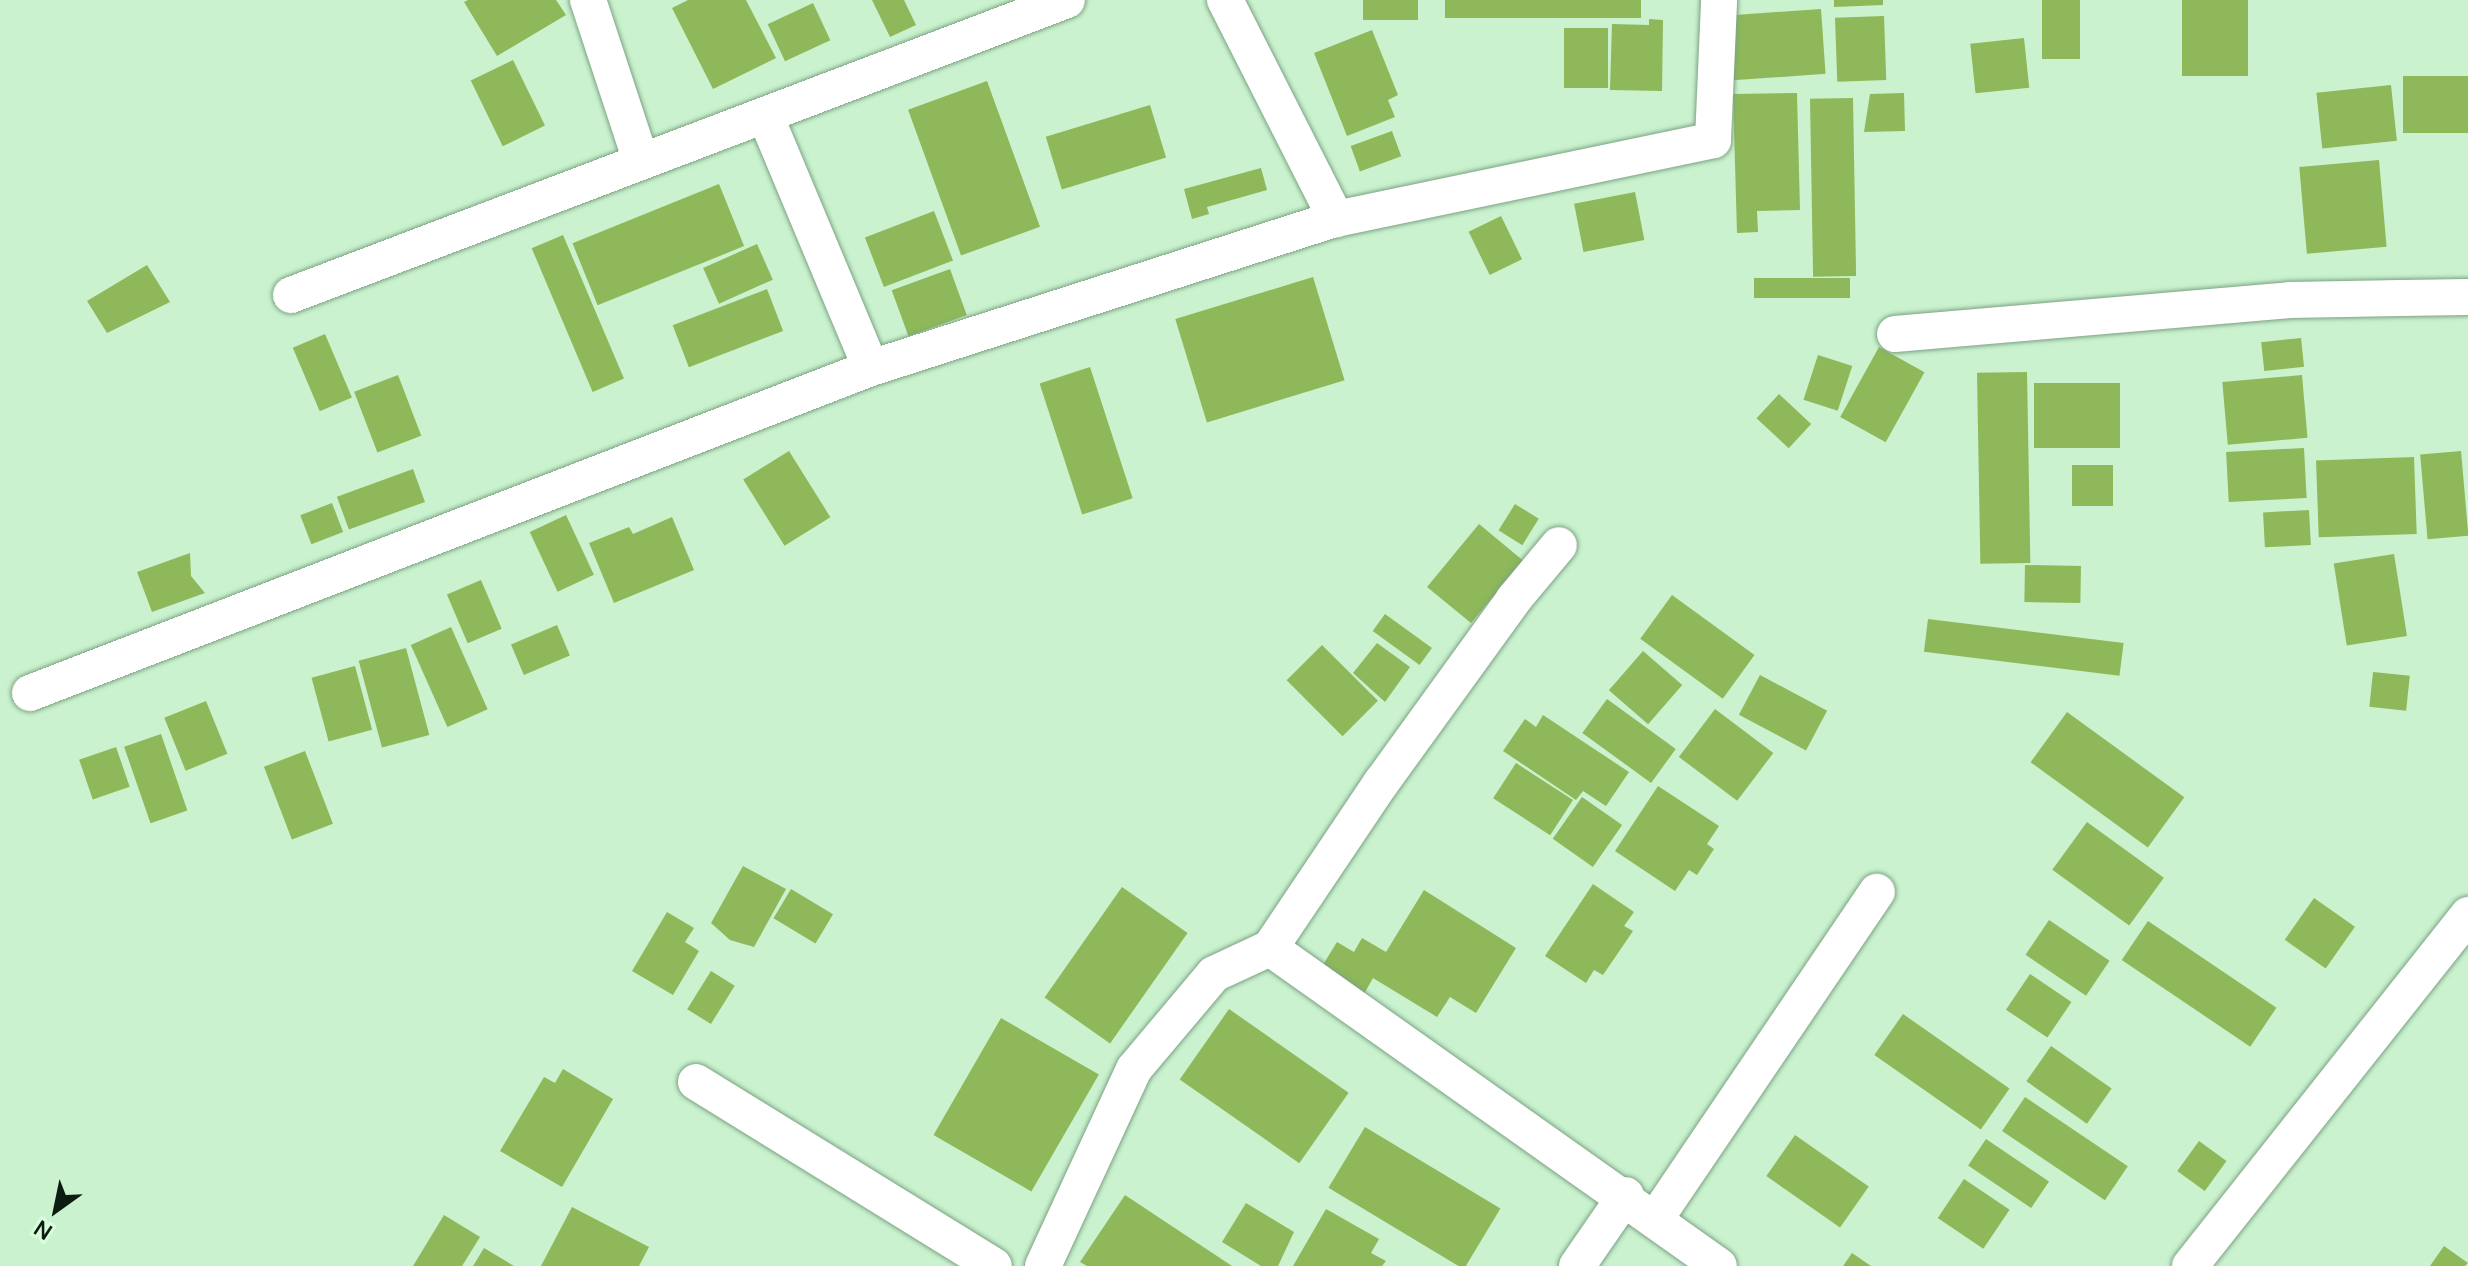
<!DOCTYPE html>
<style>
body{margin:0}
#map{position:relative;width:2468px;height:1266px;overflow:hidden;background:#caf2cf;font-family:Manrope,sans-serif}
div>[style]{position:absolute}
.building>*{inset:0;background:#8eb859;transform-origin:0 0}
.roads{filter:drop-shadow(0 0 2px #7ca282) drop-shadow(0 0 2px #7ca282)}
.street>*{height:36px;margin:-18px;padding:0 18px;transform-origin:18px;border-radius:18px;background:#fff}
span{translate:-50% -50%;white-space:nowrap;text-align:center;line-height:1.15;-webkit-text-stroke:8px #d7ffdc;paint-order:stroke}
.north{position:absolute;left:16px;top:1170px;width:80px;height:80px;-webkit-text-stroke:6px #d7ffdc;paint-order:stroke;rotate:213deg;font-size:22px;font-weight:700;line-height:32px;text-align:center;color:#0d1c10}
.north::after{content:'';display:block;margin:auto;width:28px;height:36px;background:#0d1c10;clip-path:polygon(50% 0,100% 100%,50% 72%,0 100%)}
</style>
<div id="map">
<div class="building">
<i style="clip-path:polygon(468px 0,556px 0,566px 15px,497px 56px,464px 2px)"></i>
<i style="clip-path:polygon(688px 0,746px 0,776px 58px,713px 89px,672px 8px)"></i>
<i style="clip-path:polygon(872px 0,904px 0,916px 25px,890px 37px)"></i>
<i style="left:1363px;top:0;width:55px;height:20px"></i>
<i style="left:1445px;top:0;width:196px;height:18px"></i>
<i style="clip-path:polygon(1834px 0,1883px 0,1883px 5px,1834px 7px)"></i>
<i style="left:2042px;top:0;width:38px;height:59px"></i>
<i style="left:2182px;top:0;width:66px;height:76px"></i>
<i style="left:813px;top:3px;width:41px;height:50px;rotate:65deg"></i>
<i style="left:1821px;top:9px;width:65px;height:93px;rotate:86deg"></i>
<i style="left:1884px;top:16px;width:64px;height:49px;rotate:88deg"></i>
<i style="clip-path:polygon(1649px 19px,1663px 20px,1662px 91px,1610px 90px,1612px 24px,1649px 25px)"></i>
<i style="left:1564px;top:28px;width:44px;height:60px"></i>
<i style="clip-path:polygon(1372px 30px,1398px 95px,1388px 100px,1395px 117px,1347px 136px,1314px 53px)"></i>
<i style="left:2024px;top:38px;width:50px;height:54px;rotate:84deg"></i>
<i style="left:513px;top:60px;width:73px;height:47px;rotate:64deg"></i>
<i style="left:2468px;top:76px;width:57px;height:65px;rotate:90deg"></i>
<i style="left:987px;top:81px;width:155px;height:84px;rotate:70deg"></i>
<i style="left:2391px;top:85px;width:56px;height:75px;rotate:84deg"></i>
<i style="clip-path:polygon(1797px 93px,1800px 210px,1757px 211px,1758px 232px,1737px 233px,1733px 94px)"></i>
<i style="clip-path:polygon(1904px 93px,1905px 131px,1864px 132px,1870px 94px)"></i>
<i style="left:1853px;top:98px;width:178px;height:43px;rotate:89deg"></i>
<i style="left:1150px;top:105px;width:55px;height:109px;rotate:73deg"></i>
<i style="left:1392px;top:131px;width:27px;height:44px;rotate:70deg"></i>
<i style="left:2379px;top:160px;width:87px;height:80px;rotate:85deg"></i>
<i style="clip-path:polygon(1261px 168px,1267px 190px,1207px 207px,1209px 214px,1192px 219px,1184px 189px)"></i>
<i style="left:719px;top:184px;width:67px;height:158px;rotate:68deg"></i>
<i style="left:1635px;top:192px;width:49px;height:62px;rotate:79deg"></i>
<i style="left:934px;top:211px;width:53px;height:74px;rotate:69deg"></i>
<i style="left:1501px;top:216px;width:48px;height:36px;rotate:64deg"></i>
<i style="left:563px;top:235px;width:156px;height:34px;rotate:67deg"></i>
<i style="left:757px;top:244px;width:39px;height:59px;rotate:66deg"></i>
<i style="clip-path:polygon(147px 265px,170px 302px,107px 333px,87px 301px)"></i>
<i style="left:950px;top:269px;width:49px;height:62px;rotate:70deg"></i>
<i style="left:1313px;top:277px;width:108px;height:144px;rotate:73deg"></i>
<i style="left:1850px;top:278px;width:20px;height:96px;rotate:90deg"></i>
<i style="left:767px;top:289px;width:45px;height:101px;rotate:69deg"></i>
<i style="left:325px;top:334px;width:69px;height:35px;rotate:67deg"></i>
<i style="left:2301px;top:338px;width:29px;height:40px;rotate:84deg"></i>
<i style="left:1879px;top:347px;width:52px;height:80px;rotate:29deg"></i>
<i style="left:1818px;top:355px;width:36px;height:47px;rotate:18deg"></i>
<i style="left:1090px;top:367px;width:138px;height:53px;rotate:72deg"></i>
<i style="left:2027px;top:372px;width:191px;height:50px;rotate:89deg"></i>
<i style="left:398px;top:375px;width:65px;height:47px;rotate:69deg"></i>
<i style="left:2302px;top:375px;width:63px;height:80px;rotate:85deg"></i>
<i style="left:2034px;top:383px;width:86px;height:65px"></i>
<i style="left:1779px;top:394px;width:44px;height:33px;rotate:43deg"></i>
<i style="left:2304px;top:448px;width:50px;height:78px;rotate:87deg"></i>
<i style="left:789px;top:451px;width:78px;height:54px;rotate:58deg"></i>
<i style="left:2461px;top:451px;width:85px;height:41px;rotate:85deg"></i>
<i style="left:2414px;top:457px;width:77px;height:98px;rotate:88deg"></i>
<i style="left:2072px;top:465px;width:41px;height:41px"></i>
<i style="left:413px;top:469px;width:35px;height:81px;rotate:70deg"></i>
<i style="left:332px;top:503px;width:31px;height:34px;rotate:69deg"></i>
<i style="left:1515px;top:504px;width:28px;height:31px;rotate:32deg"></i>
<i style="left:2309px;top:510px;width:35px;height:46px;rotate:87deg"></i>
<i style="left:566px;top:515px;width:66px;height:40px;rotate:65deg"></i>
<i style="clip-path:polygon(672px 517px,694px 570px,614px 603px,589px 543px,629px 527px,633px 534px)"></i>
<i style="clip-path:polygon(1479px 524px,1532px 568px,1501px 605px,1492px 598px,1471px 623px,1427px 587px)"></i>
<i style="clip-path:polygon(190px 553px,191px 576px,205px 593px,152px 612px,137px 572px)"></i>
<i style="left:2394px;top:554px;width:83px;height:61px;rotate:81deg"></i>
<i style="left:2025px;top:565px;width:56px;height:37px;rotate:1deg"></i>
<i style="left:481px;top:580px;width:53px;height:37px;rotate:67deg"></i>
<i style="left:1672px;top:595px;width:102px;height:54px;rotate:36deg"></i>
<i style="left:1385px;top:614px;width:58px;height:21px;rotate:36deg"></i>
<i style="left:1928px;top:619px;width:197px;height:33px;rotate:7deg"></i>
<i style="left:557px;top:625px;width:33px;height:50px;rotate:67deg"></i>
<i style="left:451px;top:627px;width:90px;height:44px;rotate:66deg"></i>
<i style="clip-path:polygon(1377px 643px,1410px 667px,1385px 702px,1353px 673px)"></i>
<i style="left:1322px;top:645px;width:79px;height:50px;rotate:45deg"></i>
<i style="left:406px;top:648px;width:90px;height:49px;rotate:75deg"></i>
<i style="left:1643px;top:651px;width:52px;height:52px;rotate:41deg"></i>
<i style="left:355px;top:666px;width:66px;height:45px;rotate:75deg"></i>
<i style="left:2373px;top:672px;width:37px;height:35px;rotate:6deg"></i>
<i style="left:1760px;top:675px;width:76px;height:45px;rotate:28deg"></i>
<i style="left:1607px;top:699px;width:85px;height:42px;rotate:36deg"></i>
<i style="left:206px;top:701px;width:57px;height:45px;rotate:68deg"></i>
<i style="left:1715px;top:709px;width:73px;height:60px;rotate:37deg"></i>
<i style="left:2067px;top:712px;width:145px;height:62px;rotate:36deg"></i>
<i style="clip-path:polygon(1543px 715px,1629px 772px,1606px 806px,1583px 791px,1576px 800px,1503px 751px,1525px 719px,1536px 727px)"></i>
<i style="left:161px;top:734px;width:81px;height:39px;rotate:71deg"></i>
<i style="left:116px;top:747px;width:42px;height:39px;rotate:71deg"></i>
<i style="left:305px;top:751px;width:78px;height:44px;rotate:69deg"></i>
<i style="left:1516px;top:763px;width:68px;height:42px;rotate:33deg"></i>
<i style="clip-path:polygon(1658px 786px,1719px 826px,1707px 844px,1714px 849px,1697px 875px,1689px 870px,1675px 891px,1615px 851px)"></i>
<i style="left:1582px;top:797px;width:49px;height:51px;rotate:35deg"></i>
<i style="left:2087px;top:822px;width:95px;height:59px;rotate:36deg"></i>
<i style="clip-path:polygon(743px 866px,786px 889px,754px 947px,730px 940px,711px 923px)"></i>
<i style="clip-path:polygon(1593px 884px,1634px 912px,1624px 926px,1633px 931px,1603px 975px,1594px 970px,1586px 983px,1545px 956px)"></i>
<i style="left:1122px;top:887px;width:80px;height:135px;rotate:35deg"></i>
<i style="left:791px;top:889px;width:49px;height:34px;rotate:31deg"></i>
<i style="clip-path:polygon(1424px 890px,1516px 948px,1476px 1013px,1450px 997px,1437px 1017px,1373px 978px,1364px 994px,1321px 968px,1337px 942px,1354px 952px,1362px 938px,1386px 952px)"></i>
<i style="left:2314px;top:898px;width:50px;height:51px;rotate:35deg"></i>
<i style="clip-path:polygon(667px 912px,694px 928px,685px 942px,699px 951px,673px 995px,632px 971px)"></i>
<i style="left:2049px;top:920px;width:73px;height:42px;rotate:34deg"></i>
<i style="left:2148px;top:921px;width:155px;height:47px;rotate:34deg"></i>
<i style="left:711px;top:971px;width:28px;height:45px;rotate:32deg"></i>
<i style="left:2030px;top:974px;width:50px;height:43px;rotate:34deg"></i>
<i style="left:1229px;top:1009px;width:146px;height:86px;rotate:35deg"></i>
<i style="left:1903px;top:1014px;width:130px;height:50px;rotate:35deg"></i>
<i style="left:1001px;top:1018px;width:113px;height:135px;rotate:30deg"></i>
<i style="left:2051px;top:1046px;width:74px;height:43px;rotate:35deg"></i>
<i style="clip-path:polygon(563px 1069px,613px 1099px,562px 1187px,500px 1151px,544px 1077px,555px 1083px)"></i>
<i style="left:2025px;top:1097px;width:124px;height:41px;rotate:34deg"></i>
<i style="left:1365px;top:1127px;width:158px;height:71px;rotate:31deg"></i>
<i style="left:1795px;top:1135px;width:90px;height:50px;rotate:35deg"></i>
<i style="left:1986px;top:1139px;width:76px;height:32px;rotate:34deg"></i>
<i style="left:2199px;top:1141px;width:34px;height:37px;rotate:36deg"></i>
<i style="left:1964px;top:1179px;width:55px;height:47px;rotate:34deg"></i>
<i style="clip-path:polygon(1125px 1195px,1232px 1266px,1087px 1266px,1080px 1262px)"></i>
<i style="clip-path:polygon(1246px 1203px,1294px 1232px,1278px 1266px,1261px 1266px,1222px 1242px)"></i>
<i style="clip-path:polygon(572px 1207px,649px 1247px,639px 1266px,541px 1266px)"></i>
<i style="clip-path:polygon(1326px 1209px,1379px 1239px,1371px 1253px,1386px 1261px,1382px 1266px,1293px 1266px)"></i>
<i style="clip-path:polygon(444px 1215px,480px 1237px,462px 1266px,413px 1266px)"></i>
<i style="clip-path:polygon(2444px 1246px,2468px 1263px,2465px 1266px,2430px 1266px)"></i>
<i style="clip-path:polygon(484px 1248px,514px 1266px,473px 1266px)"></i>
<i style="clip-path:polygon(1852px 1253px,1871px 1266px,1843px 1266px)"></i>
</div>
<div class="roads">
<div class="street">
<i style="left:588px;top:0;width:169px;rotate:71.8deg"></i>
<i style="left:1225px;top:0;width:246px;rotate:63.1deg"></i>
<i style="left:765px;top:115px;width:274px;rotate:67.3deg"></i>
<i style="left:291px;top:295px;width:830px;rotate:-20.81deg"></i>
<i style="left:1895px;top:334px;width:396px;rotate:-4.9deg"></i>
<i style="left:2290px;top:300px;width:178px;rotate:-1deg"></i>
<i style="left:30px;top:693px;width:902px;rotate:-21.13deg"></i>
<i style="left:871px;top:368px;width:488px;rotate:-17.8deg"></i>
<i style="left:1336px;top:219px;width:385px;rotate:-11.8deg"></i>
<i style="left:1713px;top:140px;width:140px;rotate:-87.5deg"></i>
<i style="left:1270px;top:948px;width:199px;rotate:-56.1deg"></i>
<i style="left:1381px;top:783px;width:227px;rotate:-54.1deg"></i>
<i style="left:1514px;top:599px;width:70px;rotate:-50.2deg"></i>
<i style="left:696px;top:1082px;width:350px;rotate:31.7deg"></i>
<i style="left:1656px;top:1218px;width:394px;rotate:-55.9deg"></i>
<i style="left:1043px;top:1266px;width:217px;rotate:-65.2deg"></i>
<i style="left:1134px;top:1069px;width:124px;rotate:-49.9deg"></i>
<i style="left:1214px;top:974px;width:62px;rotate:-24.9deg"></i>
<i style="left:1270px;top:948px;width:550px;rotate:35.31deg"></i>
<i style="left:1577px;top:1266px;width:86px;rotate:-55.4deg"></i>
<i style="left:2190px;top:1266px;width:448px;rotate:-51.6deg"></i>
</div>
</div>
<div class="north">N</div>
</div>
